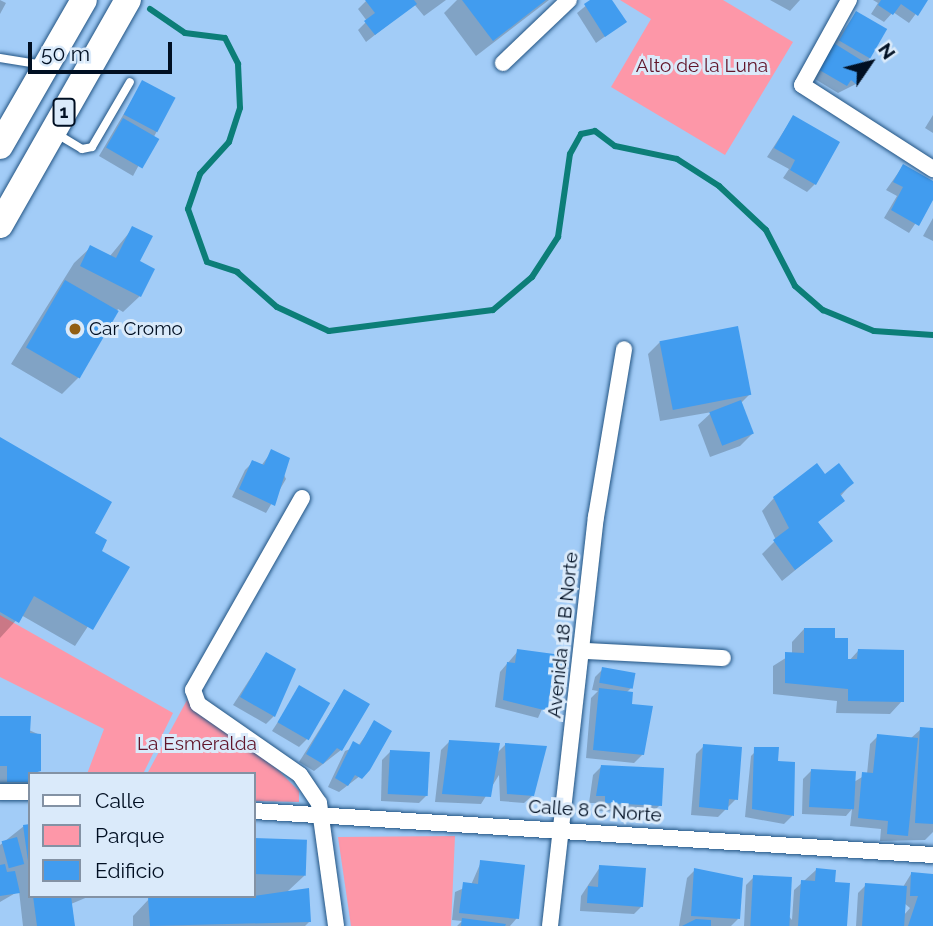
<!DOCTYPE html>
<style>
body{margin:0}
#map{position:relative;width:933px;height:926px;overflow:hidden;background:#a2ccf7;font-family:Raleway,sans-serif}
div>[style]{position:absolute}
.green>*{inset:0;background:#fd97a8}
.shadow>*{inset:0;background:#0003}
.stream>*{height:6px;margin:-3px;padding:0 3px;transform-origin:3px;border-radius:3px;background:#0c7e78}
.building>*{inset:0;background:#419cef;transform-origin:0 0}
.roads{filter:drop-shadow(0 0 2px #225483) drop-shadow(0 0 2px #225483)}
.service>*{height:8px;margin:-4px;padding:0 4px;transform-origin:4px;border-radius:4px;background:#fff}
.minor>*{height:16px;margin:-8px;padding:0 8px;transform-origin:8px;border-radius:8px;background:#fff}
.trunk>*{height:26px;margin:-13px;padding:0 13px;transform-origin:13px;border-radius:13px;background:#fff}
.dots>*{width:19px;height:19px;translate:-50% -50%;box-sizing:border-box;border:4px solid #daeafa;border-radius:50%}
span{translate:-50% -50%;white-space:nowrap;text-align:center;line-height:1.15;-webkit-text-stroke:6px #daeafa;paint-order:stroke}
.shield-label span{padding:2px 5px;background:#daeafa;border:2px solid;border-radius:5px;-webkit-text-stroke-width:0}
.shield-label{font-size:18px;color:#000f22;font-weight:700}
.park-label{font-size:19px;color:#61152a}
.poi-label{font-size:19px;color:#000f22}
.left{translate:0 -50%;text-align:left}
.street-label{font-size:19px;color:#000f22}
.legend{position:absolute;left:28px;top:772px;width:228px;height:126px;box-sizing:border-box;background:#daeafa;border:2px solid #8392a4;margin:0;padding:9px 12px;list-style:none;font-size:21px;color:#000f22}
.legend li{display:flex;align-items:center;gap:14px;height:35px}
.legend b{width:35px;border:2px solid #8392a4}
.north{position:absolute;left:835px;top:28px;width:70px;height:70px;-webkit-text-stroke:5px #daeafa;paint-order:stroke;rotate:55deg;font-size:19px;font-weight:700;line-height:28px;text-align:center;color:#000f22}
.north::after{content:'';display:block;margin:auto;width:24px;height:32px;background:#000f22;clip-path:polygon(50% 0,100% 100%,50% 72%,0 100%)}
.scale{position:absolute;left:28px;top:42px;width:144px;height:32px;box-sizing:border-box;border:4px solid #000f22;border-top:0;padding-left:9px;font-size:21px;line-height:24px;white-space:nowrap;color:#000f22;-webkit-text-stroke:5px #daeafa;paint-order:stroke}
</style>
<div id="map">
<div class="green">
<i style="clip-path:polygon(620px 0,723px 0,793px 42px,725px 155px,611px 87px,651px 19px)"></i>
<i style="clip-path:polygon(0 615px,173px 713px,143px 774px,87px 774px,104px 729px,0 677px)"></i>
<i style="clip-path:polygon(187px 700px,278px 770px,299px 791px,299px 802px,254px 801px,254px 774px,147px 774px)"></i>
<i style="clip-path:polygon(455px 836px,451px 926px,351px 926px,338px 837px)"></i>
</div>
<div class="shadow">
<i style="clip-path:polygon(0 0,6px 3px,0 14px)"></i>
<i style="clip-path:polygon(367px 0,446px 0,424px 16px,414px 4px,366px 42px,358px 30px,367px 21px,358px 9px)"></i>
<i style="clip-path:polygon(457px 0,549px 0,476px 56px,444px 13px)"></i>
<i style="clip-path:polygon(593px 0,610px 0,625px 22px,596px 43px,577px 13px)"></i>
<i style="clip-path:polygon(770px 0,800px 0,790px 11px)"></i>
<i style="clip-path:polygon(873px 0,926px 0,909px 23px,893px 12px,884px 22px,871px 14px,878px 3px)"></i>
<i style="clip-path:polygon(856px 13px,885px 29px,856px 84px,838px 93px,810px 76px)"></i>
<i style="clip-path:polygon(142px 83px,157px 131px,133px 176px,99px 156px)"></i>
<i style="clip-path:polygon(933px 115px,933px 133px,925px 128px)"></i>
<i style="clip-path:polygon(793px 117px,815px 184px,807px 192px,783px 178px,789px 169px,767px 157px)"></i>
<i style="clip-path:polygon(903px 166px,933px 183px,933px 197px,909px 233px,884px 218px,897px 196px,886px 190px)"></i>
<i style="clip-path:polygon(933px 218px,933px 241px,923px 236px)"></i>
<i style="clip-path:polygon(133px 228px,140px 296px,123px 312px,118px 309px,78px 378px,62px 394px,11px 364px,74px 263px,91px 247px,110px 256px)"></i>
<i style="clip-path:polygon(660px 342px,749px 395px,741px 403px,752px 434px,740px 446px,710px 457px,698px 425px,712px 412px,660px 421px,648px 354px)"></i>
<i style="clip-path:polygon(0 439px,92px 533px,99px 551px,127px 567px,75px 646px,21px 615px,0 638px)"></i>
<i style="clip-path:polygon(272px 451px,286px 479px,266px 513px,232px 497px,245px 470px,253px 462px,261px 466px)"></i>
<i style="clip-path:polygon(825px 476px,852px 483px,817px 523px,831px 541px,782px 581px,762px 554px,776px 540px,762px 511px,774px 498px)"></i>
<i style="clip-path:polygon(804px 629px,834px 640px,847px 663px,858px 651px,902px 701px,890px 714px,836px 713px,837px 701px,773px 694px,773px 666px,792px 654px,792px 642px)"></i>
<i style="clip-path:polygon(518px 651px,564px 685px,547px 698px,538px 718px,495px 707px,500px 672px)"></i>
<i style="clip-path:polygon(266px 654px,274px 716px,266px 724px,233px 705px)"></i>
<i style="clip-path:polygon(603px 669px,631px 688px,626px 693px,643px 754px,634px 763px,586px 758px,591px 698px,598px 691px,592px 690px,595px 677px)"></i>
<i style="clip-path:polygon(300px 688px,307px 739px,299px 747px,272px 731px)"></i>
<i style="clip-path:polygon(344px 691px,341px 750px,314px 771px,299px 762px)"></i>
<i style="clip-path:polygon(0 717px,40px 735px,30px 789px,0 789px)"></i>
<i style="clip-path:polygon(375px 723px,369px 769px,339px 792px,328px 787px,345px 751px,358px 746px)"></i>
<i style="clip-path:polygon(921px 729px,933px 730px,933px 832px,925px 840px,880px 841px,881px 829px,850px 826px,852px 809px,846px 816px,802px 814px,803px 779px,811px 771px,854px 782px,867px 774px,870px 744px,878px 736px,910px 739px)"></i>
<i style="clip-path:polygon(449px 742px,498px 752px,506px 744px,533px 795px,524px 803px,500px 801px,499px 775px,481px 804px,435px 802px,441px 750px)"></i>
<i style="clip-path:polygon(704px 746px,736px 799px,718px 817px,691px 815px,696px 754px)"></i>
<i style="clip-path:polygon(759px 748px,777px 763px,793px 763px,792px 816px,784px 824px,745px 817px,751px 756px)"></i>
<i style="clip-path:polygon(390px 752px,427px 795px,419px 803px,381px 801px,382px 760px)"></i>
<i style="clip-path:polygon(601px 767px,660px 805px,652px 813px,598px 811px,598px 803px,589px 803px,593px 775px)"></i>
<i style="clip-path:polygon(24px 826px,30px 826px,30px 896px,90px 896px,71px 904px,74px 926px,23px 926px,19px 891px,0 902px,0 845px)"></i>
<i style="clip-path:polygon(254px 840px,305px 842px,304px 876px,288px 891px,310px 921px,305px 926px,133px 926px,133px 916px,149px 899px,254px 896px)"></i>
<i style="clip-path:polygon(481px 862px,517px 918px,510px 926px,457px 926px,462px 921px,452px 920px,455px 892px,471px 885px)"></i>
<i style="clip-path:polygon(600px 867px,642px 906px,634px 914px,580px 911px,581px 896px)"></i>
<i style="clip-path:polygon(695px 870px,738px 919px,731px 926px,679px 926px,687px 878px)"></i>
<i style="clip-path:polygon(816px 870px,833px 884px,845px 926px,744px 926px,746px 885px,754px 877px,792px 920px,794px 890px)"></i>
<i style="clip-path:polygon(evenodd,911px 874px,933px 875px,933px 926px,856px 926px,858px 893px,866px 885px,903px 887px,911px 874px,904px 903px,910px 908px,904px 915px,904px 903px)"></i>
</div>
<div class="stream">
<i style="left:150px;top:9px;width:42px;rotate:34.4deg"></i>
<i style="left:185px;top:33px;width:40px;rotate:7.1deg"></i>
<i style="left:225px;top:38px;width:29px;rotate:63deg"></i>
<i style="left:238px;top:64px;width:44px;rotate:87.4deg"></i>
<i style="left:240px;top:108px;width:36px;rotate:108deg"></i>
<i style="left:229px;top:142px;width:43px;rotate:132.2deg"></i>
<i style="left:200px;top:174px;width:37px;rotate:109deg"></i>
<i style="left:188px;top:209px;width:56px;rotate:70.3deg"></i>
<i style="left:207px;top:262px;width:32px;rotate:18deg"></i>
<i style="left:237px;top:272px;width:53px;rotate:41.2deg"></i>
<i style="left:277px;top:307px;width:57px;rotate:24.8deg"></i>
<i style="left:329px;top:331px;width:165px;rotate:-7.3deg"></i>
<i style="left:493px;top:310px;width:51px;rotate:-40.2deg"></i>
<i style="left:532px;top:277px;width:48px;rotate:-57deg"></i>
<i style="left:558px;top:237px;width:84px;rotate:-81.8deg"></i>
<i style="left:570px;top:154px;width:23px;rotate:-61deg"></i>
<i style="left:581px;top:134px;width:14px;rotate:-12deg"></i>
<i style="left:595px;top:131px;width:25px;rotate:37deg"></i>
<i style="left:615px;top:146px;width:63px;rotate:11.8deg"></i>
<i style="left:677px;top:159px;width:50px;rotate:32.7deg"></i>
<i style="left:719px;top:186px;width:64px;rotate:43.1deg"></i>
<i style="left:766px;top:230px;width:63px;rotate:62.6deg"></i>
<i style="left:795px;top:286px;width:37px;rotate:41deg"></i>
<i style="left:823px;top:310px;width:55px;rotate:22.4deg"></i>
<i style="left:874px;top:331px;width:59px;rotate:3.9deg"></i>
</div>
<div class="building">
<i style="clip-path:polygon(365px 0,414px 0,417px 4px,375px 35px,364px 21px,375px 13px)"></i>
<i style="clip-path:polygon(462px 0,546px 0,493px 41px)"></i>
<i style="clip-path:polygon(590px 0,612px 0,627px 22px,605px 37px,584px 4px)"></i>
<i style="clip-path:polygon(881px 0,928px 0,918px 16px,901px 4px,893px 15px,878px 5px)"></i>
<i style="left:856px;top:11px;width:36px;height:34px;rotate:30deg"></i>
<i style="clip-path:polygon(832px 42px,869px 65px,857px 85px,851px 80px,847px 86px,816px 68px)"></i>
<i style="left:142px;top:80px;width:38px;height:39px;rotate:28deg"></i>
<i style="clip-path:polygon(793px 115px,840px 142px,816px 185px,790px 170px,795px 160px,774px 148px)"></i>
<i style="left:123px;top:118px;width:42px;height:34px;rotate:30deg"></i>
<i style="clip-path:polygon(903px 164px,933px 181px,933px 200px,919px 226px,891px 210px,903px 187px,893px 182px)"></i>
<i style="clip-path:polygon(132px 226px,153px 236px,140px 261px,155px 269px,141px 297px,80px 266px,90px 245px,116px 258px)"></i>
<i style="left:65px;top:280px;width:62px;height:78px;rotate:30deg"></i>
<i style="left:738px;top:326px;width:70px;height:80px;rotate:79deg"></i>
<i style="left:741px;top:400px;width:36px;height:34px;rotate:69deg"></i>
<i style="clip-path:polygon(0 437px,112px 502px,95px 533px,107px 540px,102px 551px,130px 567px,93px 630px,34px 596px,19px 623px,0 612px)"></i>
<i style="clip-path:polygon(271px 449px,290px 458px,275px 506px,239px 489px,252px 460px,264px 465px)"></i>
<i style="clip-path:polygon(817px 463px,825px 474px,839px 463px,854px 483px,840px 494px,845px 501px,818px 522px,833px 541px,795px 570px,773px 540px,789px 528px,773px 497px)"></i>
<i style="clip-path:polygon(804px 628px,835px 628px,835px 638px,848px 638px,848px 659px,857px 659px,858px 649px,904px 650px,904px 702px,848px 701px,848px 689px,785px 683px,785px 652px,804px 653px)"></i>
<i style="clip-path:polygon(517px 649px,569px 656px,566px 686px,549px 695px,548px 711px,503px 700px,507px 662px,515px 663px)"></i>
<i style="clip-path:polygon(266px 652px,296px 669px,275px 717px,240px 697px)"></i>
<i style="left:602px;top:667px;width:34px;height:16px;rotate:10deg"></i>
<i style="left:299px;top:685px;width:36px;height:43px;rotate:30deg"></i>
<i style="clip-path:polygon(599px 688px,633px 692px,632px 704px,653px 706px,644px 755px,593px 750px)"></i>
<i style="clip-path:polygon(344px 689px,370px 704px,342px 751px,337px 748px,323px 764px,306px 754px)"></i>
<i style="clip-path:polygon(0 716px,31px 716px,30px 733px,41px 734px,41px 771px,30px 774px,30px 782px,7px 782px,7px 766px,0 766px)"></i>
<i style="clip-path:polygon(374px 720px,392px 731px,370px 770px,362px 779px,355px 775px,348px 786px,335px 778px,353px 741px,360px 745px)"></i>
<i style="clip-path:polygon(920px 727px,933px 728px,933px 824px,915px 823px)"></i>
<i style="clip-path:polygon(877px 734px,918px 738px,908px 836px,887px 834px,888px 821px,858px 818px,862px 772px,873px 773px)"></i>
<i style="clip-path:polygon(449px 740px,500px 743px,491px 797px,442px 794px)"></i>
<i style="clip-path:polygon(505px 743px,547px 746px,534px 796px,507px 794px)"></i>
<i style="clip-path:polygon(703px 744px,742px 747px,738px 800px,729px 799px,728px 810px,699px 807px)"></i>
<i style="clip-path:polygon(754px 747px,779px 747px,778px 761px,795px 762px,794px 816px,752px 809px)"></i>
<i style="left:390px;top:750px;width:40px;height:44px;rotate:3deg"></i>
<i style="clip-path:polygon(601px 765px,664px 768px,662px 806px,605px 803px,605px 796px,596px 796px)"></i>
<i style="left:811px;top:769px;width:45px;height:38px;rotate:3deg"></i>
<i style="clip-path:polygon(30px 824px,30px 861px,28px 861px,23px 825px)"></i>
<i style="left:17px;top:837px;width:28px;height:16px;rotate:75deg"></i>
<i style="left:254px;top:838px;width:53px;height:36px;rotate:2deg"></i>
<i style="clip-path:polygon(480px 860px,525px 865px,519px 919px,459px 913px,463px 882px,478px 884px)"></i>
<i style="clip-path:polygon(5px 864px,7px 872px,15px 871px,20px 893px,0 896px,0 865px)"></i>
<i style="clip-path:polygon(599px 865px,646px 868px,643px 907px,587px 903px,588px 886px,598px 887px)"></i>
<i style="clip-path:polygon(694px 868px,743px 878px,740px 919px,691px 916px)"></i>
<i style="clip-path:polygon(816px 868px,836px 870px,835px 882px,850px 883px,847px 926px,798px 926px,801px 880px,815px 881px)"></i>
<i style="clip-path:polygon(911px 872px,933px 874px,933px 926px,908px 926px,918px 896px,910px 896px)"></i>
<i style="left:753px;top:875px;width:39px;height:51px;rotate:3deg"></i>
<i style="left:865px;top:883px;width:42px;height:43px;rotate:4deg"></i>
<i style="clip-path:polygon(309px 888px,311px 922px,150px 926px,148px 897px,254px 896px)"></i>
<i style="clip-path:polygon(33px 896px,71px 896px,75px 926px,37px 926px)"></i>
<i style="clip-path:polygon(462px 918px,506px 924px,505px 926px,461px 926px)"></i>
<i style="clip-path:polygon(696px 919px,711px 920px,711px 926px,682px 926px)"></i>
</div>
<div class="roads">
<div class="service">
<i style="left:0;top:58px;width:44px;rotate:9.2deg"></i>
<i style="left:57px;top:134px;width:29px;rotate:31deg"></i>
<i style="left:82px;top:149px;width:10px;rotate:-11deg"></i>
<i style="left:92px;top:147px;width:75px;rotate:-59.7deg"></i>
</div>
<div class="minor">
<i style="left:849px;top:0;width:97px;rotate:118.9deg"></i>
<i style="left:802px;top:85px;width:156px;rotate:32.7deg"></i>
<i style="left:503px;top:63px;width:91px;rotate:-43.7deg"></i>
<i style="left:302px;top:498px;width:221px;rotate:119.6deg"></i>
<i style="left:193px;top:690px;width:15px;rotate:70deg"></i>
<i style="left:198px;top:704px;width:124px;rotate:34.8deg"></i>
<i style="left:300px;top:775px;width:34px;rotate:56deg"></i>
<i style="left:319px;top:803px;width:124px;rotate:82.1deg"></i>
<i style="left:585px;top:651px;width:138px;rotate:2.9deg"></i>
<i style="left:0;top:792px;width:30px"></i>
<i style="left:254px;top:811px;width:680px;rotate:3.71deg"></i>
<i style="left:550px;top:926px;width:412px;rotate:-83.6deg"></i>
<i style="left:596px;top:517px;width:170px;rotate:-80.5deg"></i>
</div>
<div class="trunk">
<i style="left:0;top:146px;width:168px;rotate:-60.1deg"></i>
<i style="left:0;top:225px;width:259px;rotate:-60.4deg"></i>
</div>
</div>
<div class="dots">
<i style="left:75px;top:329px;background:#925e12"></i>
</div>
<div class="shield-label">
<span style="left:64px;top:112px">1</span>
</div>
<div class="park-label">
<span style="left:702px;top:66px">Alto de la Luna</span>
<span style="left:197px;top:744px">La Esmeralda</span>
</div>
<div class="poi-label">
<span class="left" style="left:89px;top:329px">Car Cromo</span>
</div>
<div class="street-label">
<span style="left:563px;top:635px;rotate:-84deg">Avenida 18 B Norte</span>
<span style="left:595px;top:811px;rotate:4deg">Calle 8 C Norte</span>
</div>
<ul class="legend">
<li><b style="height:9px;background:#fff"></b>Calle</li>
<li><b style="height:19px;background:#fd97a8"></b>Parque</li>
<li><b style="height:19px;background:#419cef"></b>Edificio</li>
</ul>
<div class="north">N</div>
<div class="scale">50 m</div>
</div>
